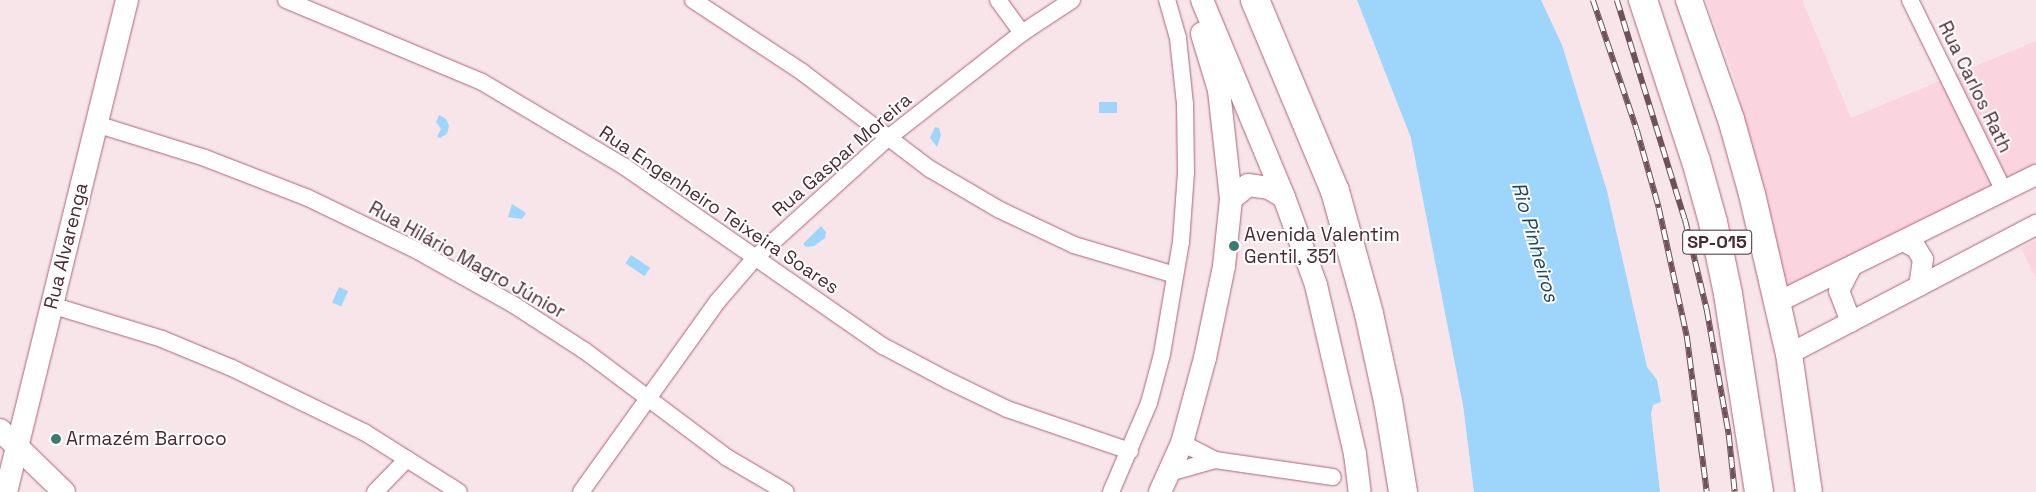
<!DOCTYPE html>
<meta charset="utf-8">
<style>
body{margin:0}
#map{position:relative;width:2036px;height:492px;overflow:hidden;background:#f7e5ea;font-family:"Space Grotesk",sans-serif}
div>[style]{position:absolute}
.built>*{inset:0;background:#fad4df}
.water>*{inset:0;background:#9ed5fb;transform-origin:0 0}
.roads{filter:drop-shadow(0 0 1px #ae627d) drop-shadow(0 0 1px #ae627d)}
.minor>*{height:16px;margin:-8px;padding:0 8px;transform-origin:8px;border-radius:8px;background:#fff}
.tertiary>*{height:20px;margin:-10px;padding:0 10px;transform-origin:10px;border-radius:10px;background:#fff}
.secondary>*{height:22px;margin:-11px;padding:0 11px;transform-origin:11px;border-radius:11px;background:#fff}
.trunk>*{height:26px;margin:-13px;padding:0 13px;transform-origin:13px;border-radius:13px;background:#fff}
.motorway>*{height:28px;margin:-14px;padding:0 14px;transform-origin:14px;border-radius:14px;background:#fff}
.rail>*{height:5.5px;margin-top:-2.75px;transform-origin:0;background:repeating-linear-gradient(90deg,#fff 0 11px,#6e515b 0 22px);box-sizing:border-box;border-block:1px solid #6e515b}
.dots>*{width:14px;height:14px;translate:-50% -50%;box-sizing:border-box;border:2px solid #fff;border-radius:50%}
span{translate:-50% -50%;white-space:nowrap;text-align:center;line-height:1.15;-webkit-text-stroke:4px #fff;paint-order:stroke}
.shield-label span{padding:1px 4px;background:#fff;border:1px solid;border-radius:4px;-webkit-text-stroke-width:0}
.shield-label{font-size:18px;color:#4a2935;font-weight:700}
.street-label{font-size:19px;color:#4a2935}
.poi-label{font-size:19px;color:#4a2935}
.left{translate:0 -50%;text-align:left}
.water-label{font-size:20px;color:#1f4962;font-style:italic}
</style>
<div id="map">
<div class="built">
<i style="clip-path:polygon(1706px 0,1802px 0,1851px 118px,2036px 41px,2036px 164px,1787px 289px,1734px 78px)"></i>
<i style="clip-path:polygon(2036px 240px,2036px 278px,2021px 248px)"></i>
</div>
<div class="water">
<i style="clip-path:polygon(1357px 0,1541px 0,1562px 45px,1607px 191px,1647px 367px,1657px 380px,1661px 402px,1653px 405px,1651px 414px,1660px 492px,1474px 492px,1463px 405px,1411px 138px)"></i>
<i style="left:1117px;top:102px;width:11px;height:18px;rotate:90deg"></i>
<i style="clip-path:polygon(439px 115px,446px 119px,449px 126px,447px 134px,440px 138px,437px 137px,441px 129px,436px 122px)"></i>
<i style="clip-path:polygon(935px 127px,939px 128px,941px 135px,937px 147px,930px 138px)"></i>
<i style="clip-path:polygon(512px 204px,526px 213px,522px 219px,508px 217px)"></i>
<i style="clip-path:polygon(821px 226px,826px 232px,825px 238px,814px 246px,806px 247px,803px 244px)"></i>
<i style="left:631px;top:255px;width:23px;height:10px;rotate:34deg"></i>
<i style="left:339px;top:287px;width:10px;height:17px;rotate:24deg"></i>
</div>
<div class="roads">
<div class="minor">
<i style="left:286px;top:0;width:212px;rotate:22.7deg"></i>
<i style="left:482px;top:82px;width:166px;rotate:30.7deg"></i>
<i style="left:625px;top:167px;width:314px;rotate:34.8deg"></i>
<i style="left:883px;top:346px;width:72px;rotate:28deg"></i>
<i style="left:947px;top:380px;width:67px;rotate:25.8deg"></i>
<i style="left:1007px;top:409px;width:130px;rotate:18.9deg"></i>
<i style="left:693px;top:0;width:131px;rotate:33.4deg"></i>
<i style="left:802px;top:72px;width:161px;rotate:37.2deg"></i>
<i style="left:930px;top:169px;width:81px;rotate:30.4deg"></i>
<i style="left:1000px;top:210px;width:82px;rotate:25.3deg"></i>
<i style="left:1074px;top:245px;width:105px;rotate:16.5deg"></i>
<i style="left:998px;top:0;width:41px;rotate:54deg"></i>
<i style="left:1910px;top:0;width:213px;rotate:63.8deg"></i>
<i style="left:96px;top:124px;width:114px;rotate:17.3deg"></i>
<i style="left:205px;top:158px;width:110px;rotate:21.2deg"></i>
<i style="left:308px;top:198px;width:120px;rotate:25.7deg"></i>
<i style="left:416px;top:250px;width:112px;rotate:29.3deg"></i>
<i style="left:514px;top:305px;width:85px;rotate:32.9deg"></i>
<i style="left:585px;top:351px;width:176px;rotate:36.9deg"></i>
<i style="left:726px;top:457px;width:69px;rotate:30.3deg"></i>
<i style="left:51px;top:305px;width:116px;rotate:17deg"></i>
<i style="left:162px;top:339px;width:76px;rotate:22.5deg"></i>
<i style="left:232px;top:368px;width:147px;rotate:25.9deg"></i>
<i style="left:364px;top:432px;width:112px;rotate:32.3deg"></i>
<i style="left:1182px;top:443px;width:37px;rotate:27deg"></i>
<i style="left:1215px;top:460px;width:119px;rotate:8.2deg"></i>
<i style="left:1169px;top:473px;width:48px;rotate:-15.8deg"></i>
<i style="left:375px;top:492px;width:46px;rotate:-45.9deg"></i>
<i style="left:581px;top:492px;width:234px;rotate:-54.4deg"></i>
<i style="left:717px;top:302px;width:58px;rotate:-49.2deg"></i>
<i style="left:755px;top:258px;width:179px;rotate:-42.1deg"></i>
<i style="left:888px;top:138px;width:170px;rotate:-38.1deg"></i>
<i style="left:1022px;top:33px;width:60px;rotate:-33.4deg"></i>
<i style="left:1111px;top:492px;width:97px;rotate:-66.9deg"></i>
<i style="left:1149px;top:403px;width:51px;rotate:-75.1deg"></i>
<i style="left:1162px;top:354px;width:114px;rotate:-80.4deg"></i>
<i style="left:1181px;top:242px;width:69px;rotate:-85.9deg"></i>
<i style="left:1186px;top:173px;width:69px;rotate:-90.8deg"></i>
<i style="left:1185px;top:104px;width:66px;rotate:-96.1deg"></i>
<i style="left:1178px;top:38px;width:40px;rotate:-106deg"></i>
</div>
<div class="tertiary">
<i style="left:1903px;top:241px;width:15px;rotate:28deg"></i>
<i style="left:1916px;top:248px;width:13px;rotate:58deg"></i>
<i style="left:1923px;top:259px;width:27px;rotate:98deg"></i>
<i style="left:1778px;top:302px;width:288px;rotate:-26.2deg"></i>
<i style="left:1851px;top:322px;width:33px;rotate:-111deg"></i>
<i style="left:1839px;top:291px;width:28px;rotate:-63deg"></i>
<i style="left:1789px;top:354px;width:279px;rotate:-27.6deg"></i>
</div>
<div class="secondary">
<i style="left:1202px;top:0;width:213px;rotate:67.4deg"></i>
<i style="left:1284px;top:197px;width:94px;rotate:70deg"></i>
<i style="left:1316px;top:285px;width:173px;rotate:77deg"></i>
<i style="left:1355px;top:454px;width:38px;rotate:83deg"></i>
<i style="left:1231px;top:199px;width:22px;rotate:-39deg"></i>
<i style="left:1248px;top:185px;width:21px;rotate:8deg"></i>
<i style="left:1269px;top:188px;width:17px;rotate:31deg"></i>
<i style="left:0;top:430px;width:89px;rotate:44.1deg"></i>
<i style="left:6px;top:492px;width:507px;rotate:-76.18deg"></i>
<i style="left:1160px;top:492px;width:54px;rotate:-65.8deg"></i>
<i style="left:1182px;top:443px;width:88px;rotate:-74.9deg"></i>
<i style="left:1205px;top:358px;width:94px;rotate:-78.3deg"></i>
<i style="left:1224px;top:266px;width:67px;rotate:-84deg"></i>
<i style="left:1231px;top:199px;width:110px;rotate:-96.3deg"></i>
<i style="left:1219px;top:90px;width:59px;rotate:-106.9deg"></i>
</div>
<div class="trunk">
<i style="left:1689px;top:0;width:126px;rotate:70.6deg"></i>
<i style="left:1731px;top:119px;width:78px;rotate:74.4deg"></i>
<i style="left:1752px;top:194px;width:164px;rotate:77deg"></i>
<i style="left:1789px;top:354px;width:139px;rotate:81.8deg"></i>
</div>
<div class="motorway">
<i style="left:1255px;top:0;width:207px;rotate:67.3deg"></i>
<i style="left:1335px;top:191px;width:128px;rotate:74.5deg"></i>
<i style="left:1369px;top:314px;width:89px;rotate:77.7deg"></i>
<i style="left:1388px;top:401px;width:92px;rotate:80.6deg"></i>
<i style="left:1643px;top:0;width:169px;rotate:71.8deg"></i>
<i style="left:1696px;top:161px;width:63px;rotate:74.4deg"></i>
<i style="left:1713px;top:222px;width:74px;rotate:78.2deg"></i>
<i style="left:1728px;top:294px;width:200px;rotate:81.1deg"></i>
</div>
</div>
<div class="rail">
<i style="left:1593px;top:0;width:137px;rotate:71.3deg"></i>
<i style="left:1637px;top:130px;width:81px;rotate:74.2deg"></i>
<i style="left:1659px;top:208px;width:131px;rotate:77.7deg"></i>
<i style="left:1687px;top:336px;width:157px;rotate:82.7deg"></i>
<i style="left:1617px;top:0;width:229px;rotate:72.8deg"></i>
<i style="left:1685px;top:219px;width:94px;rotate:76.4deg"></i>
<i style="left:1707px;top:310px;width:127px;rotate:80deg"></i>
<i style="left:1729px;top:435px;width:57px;rotate:84deg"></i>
</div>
<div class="dots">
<i style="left:1234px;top:246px;background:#3a7d6f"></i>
<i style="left:56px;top:439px;background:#3a7d6f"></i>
</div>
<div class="shield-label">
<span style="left:1717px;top:242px">SP-015</span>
</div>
<div class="street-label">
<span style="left:1975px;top:87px;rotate:64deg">Rua Carlos Rath</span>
<span style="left:842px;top:155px;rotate:-41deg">Rua Gaspar Moreira</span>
<span style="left:719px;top:210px;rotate:34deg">Rua Engenheiro Teixeira Soares</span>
<span style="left:66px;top:246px;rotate:-76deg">Rua Alvarenga</span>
<span style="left:467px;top:260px;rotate:29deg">Rua Hilário Magro Júnior</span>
</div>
<div class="poi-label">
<span class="left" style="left:1244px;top:246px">Avenida Valentim<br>Gentil, 351</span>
<span class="left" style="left:66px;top:439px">Armazém Barroco</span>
</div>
<div class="water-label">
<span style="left:1535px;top:242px;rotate:74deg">Rio Pinheiros</span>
</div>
</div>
